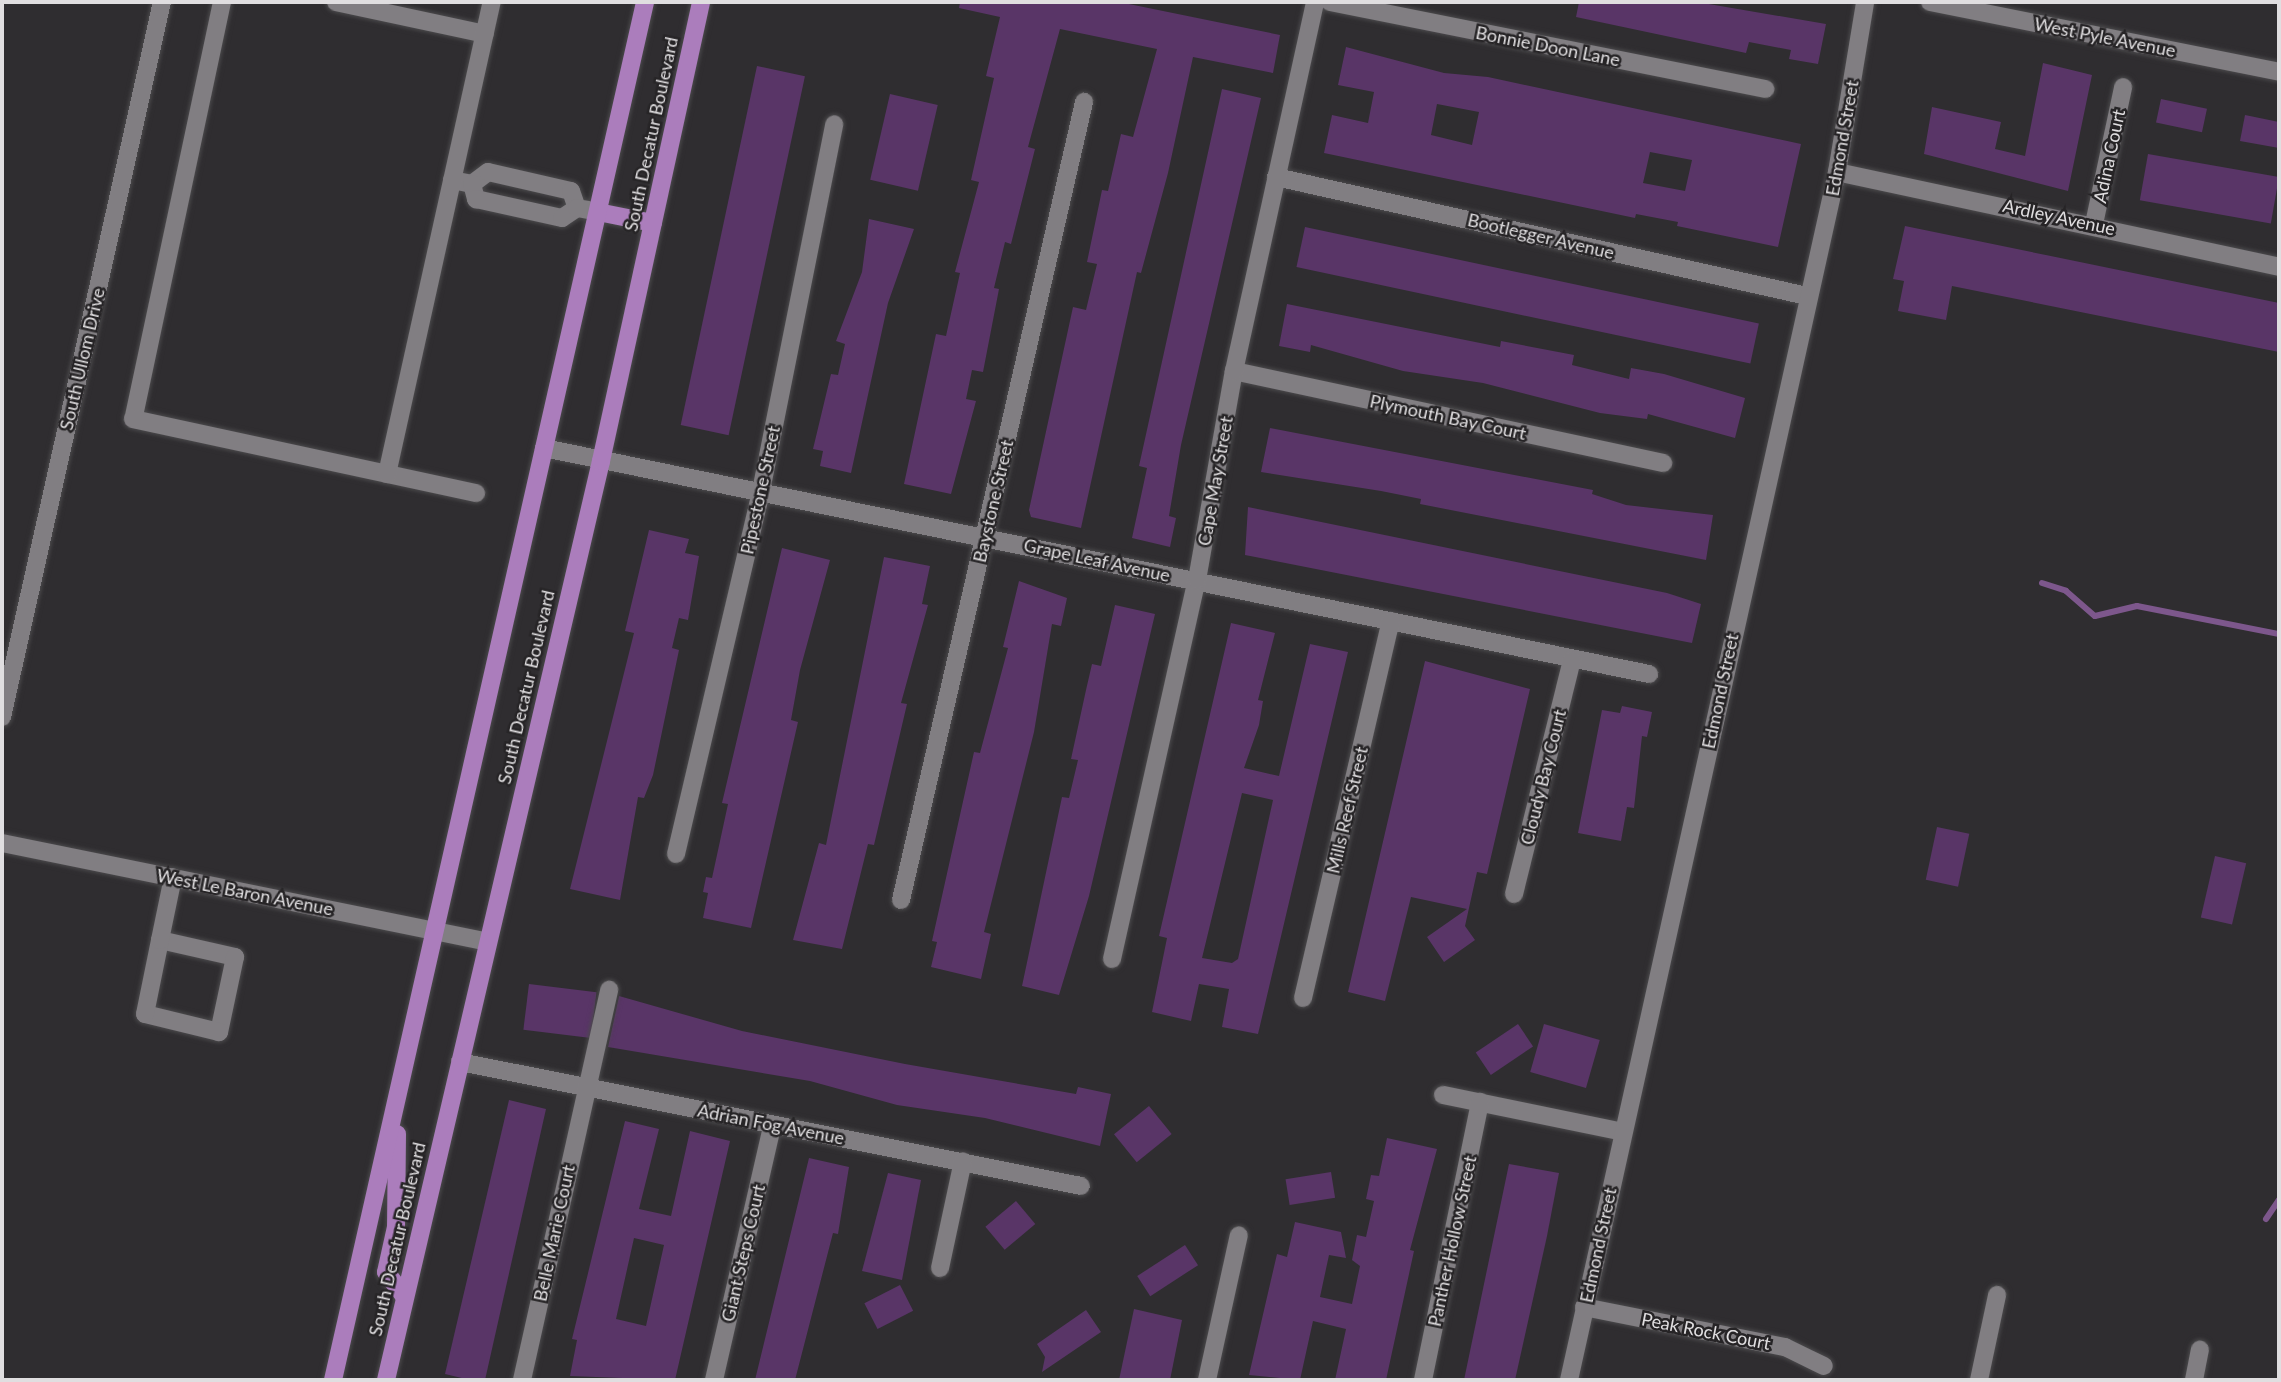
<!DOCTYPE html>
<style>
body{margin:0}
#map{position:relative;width:2281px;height:1382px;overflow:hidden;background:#2f2d30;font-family:Lato,sans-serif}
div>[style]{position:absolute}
.stream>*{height:6px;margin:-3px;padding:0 3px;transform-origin:3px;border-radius:3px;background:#7d578c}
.building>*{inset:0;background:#593567;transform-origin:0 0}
.roads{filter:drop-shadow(0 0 2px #4b4a4c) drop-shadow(0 0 2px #4b4a4c)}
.minor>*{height:18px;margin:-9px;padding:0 9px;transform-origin:9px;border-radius:9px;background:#817e82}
.major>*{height:18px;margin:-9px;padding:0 9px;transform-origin:9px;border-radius:9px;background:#ab7dbc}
span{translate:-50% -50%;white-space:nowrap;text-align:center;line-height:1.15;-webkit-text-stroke:5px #262426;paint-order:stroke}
.street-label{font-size:18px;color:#e0dee0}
.frame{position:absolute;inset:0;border:4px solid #e0dee0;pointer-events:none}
</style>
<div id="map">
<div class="stream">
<i style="left:2042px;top:583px;width:25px;rotate:18deg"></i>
<i style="left:2066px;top:591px;width:38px;rotate:41deg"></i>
<i style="left:2095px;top:616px;width:43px;rotate:-13.4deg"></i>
<i style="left:2137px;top:606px;width:145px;rotate:11.2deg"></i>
<i style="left:2266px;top:1219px;width:23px;rotate:-56deg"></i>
</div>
<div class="building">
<i style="clip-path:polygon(960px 2px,1119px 2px,1280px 35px,1273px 73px,1193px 57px,1168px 173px,1141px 273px,1137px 272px,1081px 528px,1031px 517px,1029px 510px,1073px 307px,1086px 310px,1097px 264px,1087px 262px,1102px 190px,1108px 191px,1121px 134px,1133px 137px,1157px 49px,1060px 29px,1028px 147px,1035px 149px,1011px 244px,1005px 242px,994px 288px,999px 289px,983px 372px,972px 370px,966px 399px,976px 401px,951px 494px,904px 484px,936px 334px,946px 336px,960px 273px,955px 272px,979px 182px,971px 180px,994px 78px,986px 76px,1000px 17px,959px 8px)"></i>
<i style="clip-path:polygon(1579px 2px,1697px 2px,1826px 24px,1818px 64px,1789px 59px,1791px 50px,1749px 42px,1746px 53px,1576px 17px)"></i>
<i style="clip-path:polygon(evenodd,1346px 47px,1444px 73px,1488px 77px,1801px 144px,1778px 247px,1677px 226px,1678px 222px,1636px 214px,1635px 218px,1324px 153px,1332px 115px,1368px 123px,1374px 92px,1338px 85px,1346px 47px,1437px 104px,1479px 112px,1472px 145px,1431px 135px,1437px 104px,1346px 47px,1650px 152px,1692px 160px,1685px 191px,1643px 183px,1650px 152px)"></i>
<i style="clip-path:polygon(2043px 63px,2092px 75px,2068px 191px,1924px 154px,1932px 107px,2001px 122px,1995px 149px,2025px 156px)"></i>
<i style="left:757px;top:66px;width:49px;height:367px;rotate:12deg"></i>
<i style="clip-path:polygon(1222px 89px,1261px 98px,1181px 445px,1169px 516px,1176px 518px,1170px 547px,1132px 538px,1147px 468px,1139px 466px)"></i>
<i style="left:890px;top:94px;width:49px;height:88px;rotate:13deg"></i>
<i style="left:2161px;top:99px;width:47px;height:24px;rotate:12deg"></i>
<i style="clip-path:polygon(2245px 115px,2279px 122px,2279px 148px,2240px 141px)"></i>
<i style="left:2148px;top:154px;width:133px;height:47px;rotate:10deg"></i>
<i style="clip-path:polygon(869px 219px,914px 229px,888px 303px,851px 473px,820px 466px,823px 451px,813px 449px,831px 374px,838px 375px,845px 344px,836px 341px,862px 272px)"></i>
<i style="clip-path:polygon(1905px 226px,2279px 303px,2279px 352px,1952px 286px,1946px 320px,1898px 311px,1904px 281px,1893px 279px)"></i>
<i style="left:1305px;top:227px;width:464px;height:41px;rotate:12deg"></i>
<i style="clip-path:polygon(1287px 304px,1500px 347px,1501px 341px,1574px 355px,1572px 365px,1629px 379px,1631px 368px,1664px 374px,1745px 398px,1735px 438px,1648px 414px,1647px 419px,1600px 413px,1483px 383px,1403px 371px,1311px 345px,1310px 352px,1279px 346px)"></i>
<i style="clip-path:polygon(1270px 428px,1593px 490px,1592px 494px,1626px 505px,1713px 515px,1706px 560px,1420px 504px,1421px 499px,1381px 491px,1261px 472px)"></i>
<i style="clip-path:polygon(1248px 507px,1667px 593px,1701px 604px,1692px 643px,1245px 555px)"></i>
<i style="clip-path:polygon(649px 530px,689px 539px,685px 553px,699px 556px,688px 620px,679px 618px,672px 648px,679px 650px,653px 775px,644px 798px,638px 797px,620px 900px,570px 889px,634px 633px,625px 631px)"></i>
<i style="clip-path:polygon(782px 548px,830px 560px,800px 670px,791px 720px,798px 722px,751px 928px,703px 918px,708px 893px,703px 892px,706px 877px,712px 878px,728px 804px,722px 803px)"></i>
<i style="clip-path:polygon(884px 557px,930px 566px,922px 604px,928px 605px,901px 703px,907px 704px,874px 845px,868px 844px,842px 949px,793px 940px,819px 843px,826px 845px)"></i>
<i style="clip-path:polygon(1019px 581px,1067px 598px,1061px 626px,1052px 624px,1034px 732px,984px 932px,991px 934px,981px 979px,931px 967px,937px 942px,932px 941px,974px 752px,980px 753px,1008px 648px,1003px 647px)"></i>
<i style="clip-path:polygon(1115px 605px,1155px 614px,1089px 896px,1059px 995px,1022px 986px,1062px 797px,1069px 798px,1078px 760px,1071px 759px,1086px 690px,1092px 664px,1101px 666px)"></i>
<i style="clip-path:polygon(evenodd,1231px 623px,1275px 633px,1258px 700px,1263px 701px,1259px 725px,1244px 768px,1279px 776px,1310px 644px,1348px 652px,1258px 1034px,1222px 1027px,1229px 989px,1199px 984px,1191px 1021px,1152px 1012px,1167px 938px,1159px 936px,1231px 623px,1242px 793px,1273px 800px,1238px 959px,1232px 963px,1202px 958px,1242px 793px)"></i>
<i style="clip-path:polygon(1425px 661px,1530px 689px,1487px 874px,1477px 872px,1465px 926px,1475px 940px,1444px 962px,1427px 937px,1467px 909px,1411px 897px,1385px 1001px,1348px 992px)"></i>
<i style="clip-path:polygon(1622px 706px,1652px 712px,1647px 737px,1642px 736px,1634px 808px,1627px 807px,1621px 841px,1578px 833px,1602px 710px,1620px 713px)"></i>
<i style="left:1937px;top:827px;width:33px;height:54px;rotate:12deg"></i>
<i style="left:2215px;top:856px;width:32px;height:63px;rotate:13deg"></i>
<i style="left:529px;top:984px;width:68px;height:46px;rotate:7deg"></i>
<i style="clip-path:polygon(619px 996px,742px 1031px,905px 1064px,1076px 1094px,1078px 1087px,1111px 1094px,1100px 1146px,985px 1118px,897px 1105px,810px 1081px,608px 1047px)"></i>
<i style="left:1518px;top:1024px;width:27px;height:51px;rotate:56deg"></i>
<i style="left:1544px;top:1024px;width:58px;height:50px;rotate:16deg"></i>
<i style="clip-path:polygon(509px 1100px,546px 1109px,485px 1380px,470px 1380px,445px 1374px)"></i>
<i style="left:1149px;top:1106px;width:36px;height:45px;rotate:51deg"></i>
<i style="clip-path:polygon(evenodd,625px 1121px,659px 1129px,639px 1209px,671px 1216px,690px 1131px,730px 1141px,675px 1380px,570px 1376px,577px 1340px,572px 1339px,625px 1121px,634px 1238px,664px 1245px,646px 1326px,616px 1319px,634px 1238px)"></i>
<i style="clip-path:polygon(1387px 1138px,1437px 1149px,1410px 1250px,1414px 1251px,1386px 1380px,1335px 1380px,1346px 1329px,1313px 1321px,1300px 1380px,1249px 1375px,1277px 1254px,1287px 1257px,1295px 1222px,1341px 1232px,1346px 1258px,1329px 1255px,1320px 1297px,1352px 1304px,1360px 1266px,1352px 1260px,1357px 1235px,1366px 1237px,1374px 1201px,1366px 1199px,1371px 1175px,1379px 1176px)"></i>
<i style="clip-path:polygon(809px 1158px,849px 1167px,838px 1234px,833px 1233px,795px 1380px,755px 1380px)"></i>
<i style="clip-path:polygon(1509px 1164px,1559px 1173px,1547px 1236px,1515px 1380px,1464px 1380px)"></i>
<i style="left:1331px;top:1172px;width:26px;height:46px;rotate:81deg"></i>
<i style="clip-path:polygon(888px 1173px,921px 1180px,902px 1280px,862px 1271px)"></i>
<i style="left:1016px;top:1201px;width:30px;height:40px;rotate:50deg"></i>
<i style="left:1185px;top:1245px;width:24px;height:57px;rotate:57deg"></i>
<i style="left:900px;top:1285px;width:29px;height:40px;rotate:63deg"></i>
<i style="clip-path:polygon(1134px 1309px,1182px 1320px,1170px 1380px,1119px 1380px)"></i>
<i style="clip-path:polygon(1086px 1310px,1101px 1332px,1042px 1372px,1045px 1357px,1037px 1344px)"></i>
</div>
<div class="roads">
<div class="minor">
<i style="left:222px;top:2px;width:426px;rotate:102deg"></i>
<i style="left:133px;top:419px;width:351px;rotate:12.2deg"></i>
<i style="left:336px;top:2px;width:152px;rotate:12.1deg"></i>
<i style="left:1330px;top:2px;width:444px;rotate:11.3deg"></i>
<i style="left:1930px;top:2px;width:356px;rotate:11.3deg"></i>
<i style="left:1837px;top:172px;width:452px;rotate:12.1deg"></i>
<i style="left:1276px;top:177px;width:544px;rotate:12.63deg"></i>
<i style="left:452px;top:180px;width:20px;rotate:11deg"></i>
<i style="left:472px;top:184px;width:20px;rotate:-37deg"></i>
<i style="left:488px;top:172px;width:85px;rotate:12.9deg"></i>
<i style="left:571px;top:191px;width:18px;rotate:71deg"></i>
<i style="left:472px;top:184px;width:16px;rotate:75deg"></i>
<i style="left:476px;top:199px;width:88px;rotate:12.5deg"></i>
<i style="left:562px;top:218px;width:18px;rotate:-34deg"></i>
<i style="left:577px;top:208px;width:11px;rotate:10deg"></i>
<i style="left:2094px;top:224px;width:140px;rotate:-78deg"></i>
<i style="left:1234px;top:371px;width:439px;rotate:12.1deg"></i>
<i style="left:544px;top:448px;width:1128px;rotate:11.56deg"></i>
<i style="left:387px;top:474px;width:484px;rotate:-77.5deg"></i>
<i style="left:2px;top:717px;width:733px;rotate:-77.39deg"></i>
<i style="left:2px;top:843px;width:496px;rotate:11.5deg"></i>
<i style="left:676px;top:854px;width:368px;rotate:-76.8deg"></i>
<i style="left:760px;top:496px;width:379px;rotate:-78.7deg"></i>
<i style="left:1514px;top:894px;width:241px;rotate:-76.1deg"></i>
<i style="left:901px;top:900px;width:819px;rotate:-77.08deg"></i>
<i style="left:160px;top:940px;width:77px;rotate:12.8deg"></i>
<i style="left:235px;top:957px;width:77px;rotate:102deg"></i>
<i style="left:219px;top:1032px;width:76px;rotate:-166.3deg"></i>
<i style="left:145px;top:1014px;width:76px;rotate:-78.5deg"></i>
<i style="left:160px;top:940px;width:64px;rotate:-78.3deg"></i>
<i style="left:1112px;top:959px;width:388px;rotate:-77.4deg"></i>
<i style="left:1197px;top:580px;width:212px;rotate:-80deg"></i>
<i style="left:1234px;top:371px;width:378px;rotate:-77.6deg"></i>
<i style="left:1303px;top:998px;width:387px;rotate:-76.9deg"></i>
<i style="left:460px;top:1062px;width:633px;rotate:11.29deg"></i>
<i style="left:1443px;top:1095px;width:184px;rotate:11.6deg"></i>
<i style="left:940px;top:1268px;width:109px;rotate:-77.9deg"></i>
<i style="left:1584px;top:1307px;width:205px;rotate:11.3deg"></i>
<i style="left:1785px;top:1347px;width:43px;rotate:26deg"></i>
<i style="left:522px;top:1380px;width:400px;rotate:-77.4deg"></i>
<i style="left:714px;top:1380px;width:261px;rotate:-77.1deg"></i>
<i style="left:1207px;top:1380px;width:148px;rotate:-77.6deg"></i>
<i style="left:1423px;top:1380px;width:284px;rotate:-78.4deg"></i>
<i style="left:1569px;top:1380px;width:1237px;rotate:-77.49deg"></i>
<i style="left:1837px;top:172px;width:172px;rotate:-80.6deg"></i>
<i style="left:1979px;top:1380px;width:87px;rotate:-78deg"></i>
<i style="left:2194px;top:1380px;width:31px;rotate:-79deg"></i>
</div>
<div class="major">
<i style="left:598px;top:212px;width:56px;rotate:11.3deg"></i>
<i style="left:397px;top:1134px;width:93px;rotate:90.6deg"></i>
<i style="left:396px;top:1227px;width:46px;rotate:102.5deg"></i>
<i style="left:386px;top:1272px;width:31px;rotate:53deg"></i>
<i style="left:333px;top:1380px;width:1413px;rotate:-77.24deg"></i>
<i style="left:386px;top:1380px;width:944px;rotate:-76.83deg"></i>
<i style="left:601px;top:461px;width:470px;rotate:-77.7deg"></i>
</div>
</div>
<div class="street-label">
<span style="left:2105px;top:37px;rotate:11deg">West Pyle Avenue</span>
<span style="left:1548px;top:46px;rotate:11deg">Bonnie Doon Lane</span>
<span style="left:651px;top:134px;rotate:-78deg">South Decatur Boulevard</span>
<span style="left:1842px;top:138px;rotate:-80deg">Edmond Street</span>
<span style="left:2109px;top:156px;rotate:-78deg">Adina Court</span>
<span style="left:2059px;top:217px;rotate:12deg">Ardley Avenue</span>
<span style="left:1541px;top:236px;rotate:13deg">Bootlegger Avenue</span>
<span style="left:82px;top:359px;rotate:-77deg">South Ullom Drive</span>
<span style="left:1448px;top:417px;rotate:12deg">Plymouth Bay Court</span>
<span style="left:1215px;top:481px;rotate:-80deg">Cape May Street</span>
<span style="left:760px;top:490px;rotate:-78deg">Pipestone Street</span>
<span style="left:993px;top:501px;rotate:-77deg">Baystone Street</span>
<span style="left:1097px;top:560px;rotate:12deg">Grape Leaf Avenue</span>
<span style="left:526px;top:687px;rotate:-77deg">South Decatur Boulevard</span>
<span style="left:1720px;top:691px;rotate:-78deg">Edmond Street</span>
<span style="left:1543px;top:777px;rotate:-76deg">Cloudy Bay Court</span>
<span style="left:1347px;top:810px;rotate:-77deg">Mills Reef Street</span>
<span style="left:245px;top:892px;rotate:11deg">West Le Baron Avenue</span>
<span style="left:771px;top:1124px;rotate:11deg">Adrian Fog Avenue</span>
<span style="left:554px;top:1233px;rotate:-78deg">Belle Marie Court</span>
<span style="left:397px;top:1239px;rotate:-77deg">South Decatur Boulevard</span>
<span style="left:1452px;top:1241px;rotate:-78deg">Panther Hollow Street</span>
<span style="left:1598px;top:1245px;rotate:-78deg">Edmond Street</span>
<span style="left:743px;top:1253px;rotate:-77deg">Giant Steps Court</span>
<span style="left:1706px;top:1331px;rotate:11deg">Peak Rock Court</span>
</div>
<div class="frame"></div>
</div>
